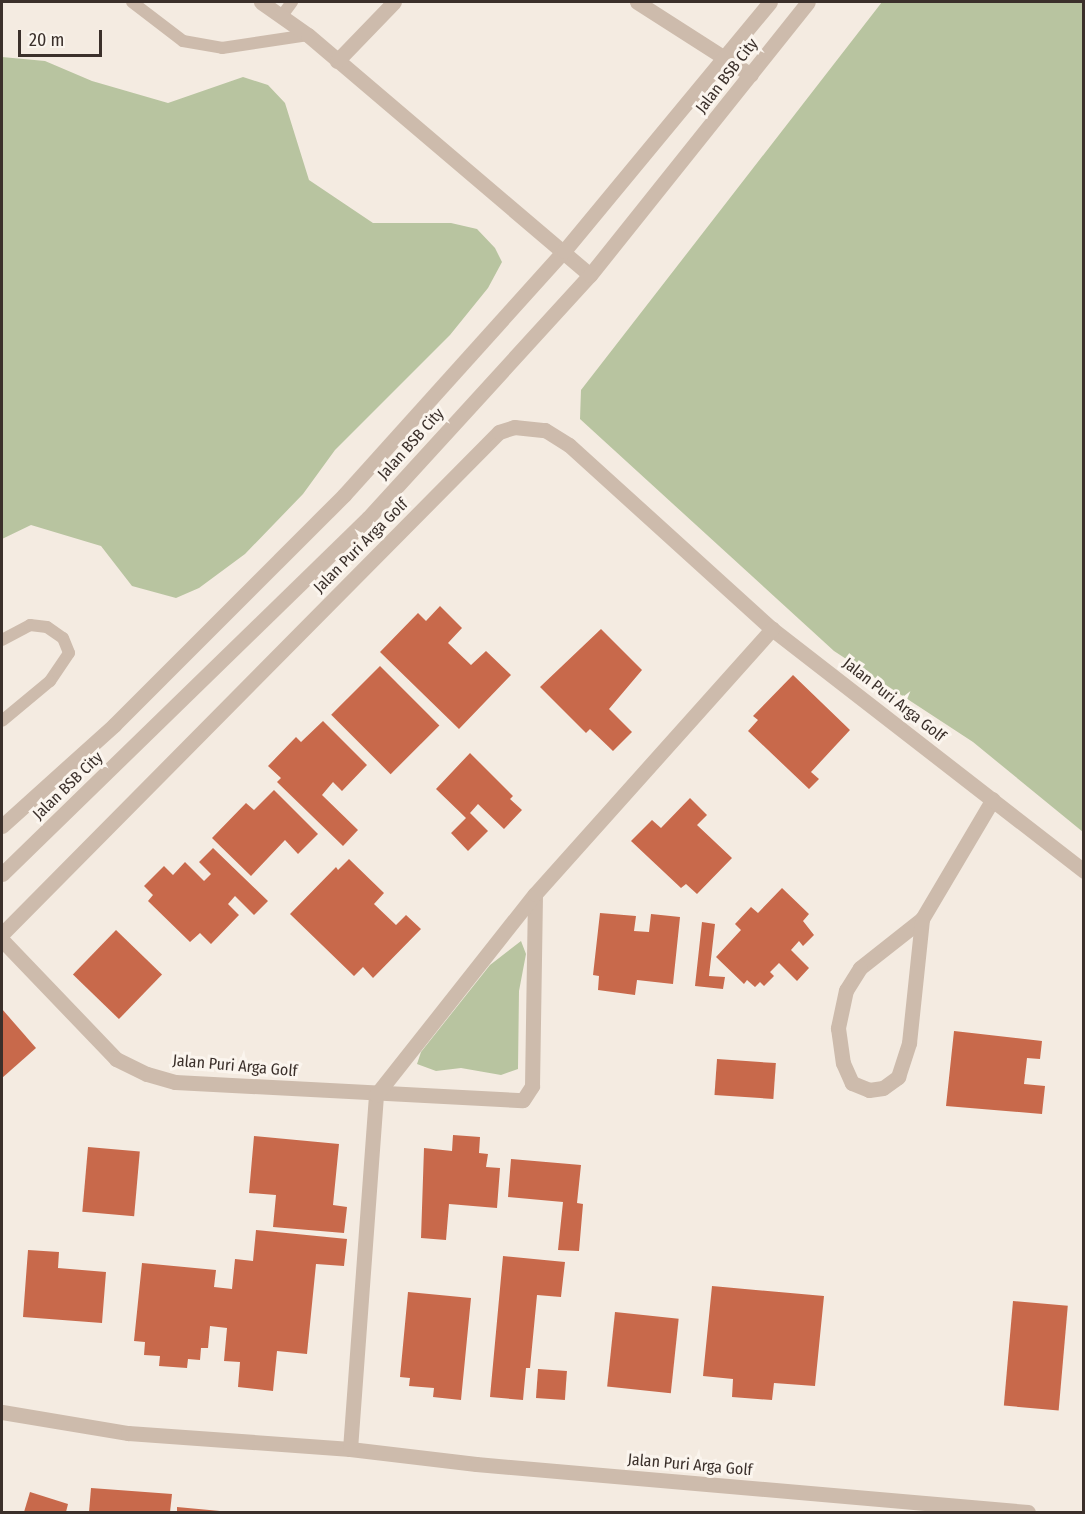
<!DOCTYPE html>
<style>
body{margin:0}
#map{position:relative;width:1085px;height:1514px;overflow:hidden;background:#f4ebe1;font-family:"Fira Sans Condensed",sans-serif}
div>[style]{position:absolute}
.green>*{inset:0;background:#b8c4a0}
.building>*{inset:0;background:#c8694b;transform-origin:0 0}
.service>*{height:12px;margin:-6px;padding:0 6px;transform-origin:6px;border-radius:6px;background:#cdbbac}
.minor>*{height:15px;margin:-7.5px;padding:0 7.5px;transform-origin:7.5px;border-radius:7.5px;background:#cdbbac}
span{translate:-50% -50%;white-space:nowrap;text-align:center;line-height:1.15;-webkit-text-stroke:6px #fbf5ee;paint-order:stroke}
.street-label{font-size:16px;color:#3b302b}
.frame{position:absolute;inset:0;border:3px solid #3b302b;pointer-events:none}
.scale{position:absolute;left:18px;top:30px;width:84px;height:27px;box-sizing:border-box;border:3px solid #3b302b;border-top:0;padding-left:8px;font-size:18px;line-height:21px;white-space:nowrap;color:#3b302b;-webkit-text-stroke:4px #fbf5ee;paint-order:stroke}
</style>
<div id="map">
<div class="green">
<i style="clip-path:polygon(882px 2px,1083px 2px,1083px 832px,973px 742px,834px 651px,580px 419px,581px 390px)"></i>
<i style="clip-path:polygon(2px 57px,45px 61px,92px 81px,168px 103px,243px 77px,268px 85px,285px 103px,309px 180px,373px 223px,451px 223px,477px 229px,495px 248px,502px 262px,488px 288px,450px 335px,335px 450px,303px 494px,245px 554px,199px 588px,176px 598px,132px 586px,101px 546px,31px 525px,2px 539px)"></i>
<i style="clip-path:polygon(521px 941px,526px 954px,519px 991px,518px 1069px,501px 1075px,461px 1068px,436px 1071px,417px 1064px,421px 1052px,490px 965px)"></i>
</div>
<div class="building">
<i style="clip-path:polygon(440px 606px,462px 628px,448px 643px,471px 665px,486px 651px,511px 675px,459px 729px,380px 652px,418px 613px,426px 621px)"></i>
<i style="clip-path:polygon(601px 629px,642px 670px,609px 709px,632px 732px,613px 751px,590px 729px,586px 733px,540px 687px)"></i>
<i style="left:380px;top:666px;width:84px;height:69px;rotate:45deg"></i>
<i style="clip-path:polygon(793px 675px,850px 730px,811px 772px,819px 779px,809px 789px,748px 731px,758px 720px,753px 716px)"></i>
<i style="clip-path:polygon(323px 721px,367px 765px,342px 791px,333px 782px,322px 795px,358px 830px,343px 846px,277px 782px,281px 778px,268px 766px,296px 737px,301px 742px)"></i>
<i style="clip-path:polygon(470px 753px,513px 796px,510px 799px,522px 810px,504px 829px,478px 804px,470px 813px,488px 831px,468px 851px,451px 833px,466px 818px,436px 789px)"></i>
<i style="clip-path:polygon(274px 790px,318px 834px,298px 854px,285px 840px,251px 876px,212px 838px,246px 803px,254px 810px)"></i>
<i style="clip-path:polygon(690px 798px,707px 815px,697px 825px,732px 858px,697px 894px,686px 884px,681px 888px,631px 841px,652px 820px,661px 828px)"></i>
<i style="clip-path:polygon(213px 848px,268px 901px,254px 915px,235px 896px,228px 904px,239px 915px,211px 944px,200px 933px,190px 942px,148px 901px,153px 895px,144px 886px,164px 866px,173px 875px,185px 862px,204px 881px,211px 874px,199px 862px)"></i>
<i style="clip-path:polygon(349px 859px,384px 893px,374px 904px,396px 925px,406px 915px,421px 929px,373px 978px,363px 967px,354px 976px,290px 914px,336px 867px,338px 870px)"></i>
<i style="clip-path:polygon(782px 888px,809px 914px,803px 921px,814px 935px,803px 946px,799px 941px,791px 950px,809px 968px,797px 981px,779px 963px,770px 972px,774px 976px,764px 986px,760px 982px,755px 987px,747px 980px,744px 984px,716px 957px,741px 930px,735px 924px,751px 907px,758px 913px)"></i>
<i style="clip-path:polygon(600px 913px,636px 916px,634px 931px,649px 932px,651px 914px,680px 917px,673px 984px,637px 980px,635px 995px,598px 990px,599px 976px,593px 975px)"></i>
<i style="clip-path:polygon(702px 922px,715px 924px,709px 976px,725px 977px,723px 989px,695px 986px)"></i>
<i style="left:116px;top:930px;width:64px;height:62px;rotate:44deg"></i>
<i style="clip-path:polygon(2px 1009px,36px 1048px,2px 1078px)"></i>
<i style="clip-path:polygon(954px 1031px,1042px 1041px,1040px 1059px,1027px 1058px,1024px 1084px,1045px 1086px,1042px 1114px,946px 1106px)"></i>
<i style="left:717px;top:1059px;width:59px;height:36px;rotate:4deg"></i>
<i style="clip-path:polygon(453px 1135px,480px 1137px,479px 1153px,488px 1154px,486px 1167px,500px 1168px,497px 1208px,449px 1204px,446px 1240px,421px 1238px,424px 1148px,452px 1151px)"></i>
<i style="clip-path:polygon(254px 1136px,339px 1144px,333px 1205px,347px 1207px,344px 1233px,273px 1227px,276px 1195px,249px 1193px)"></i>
<i style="left:88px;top:1147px;width:52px;height:65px;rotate:5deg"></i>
<i style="clip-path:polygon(511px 1159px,581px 1165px,577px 1203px,583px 1204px,579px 1251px,558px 1250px,563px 1202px,508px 1197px)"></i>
<i style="clip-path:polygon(256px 1230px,347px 1239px,344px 1266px,316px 1264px,307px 1354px,277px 1351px,273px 1391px,238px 1387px,240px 1362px,224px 1361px,227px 1328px,210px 1326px,208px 1348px,201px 1348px,200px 1360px,188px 1359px,187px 1368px,159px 1366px,160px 1356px,144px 1355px,145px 1342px,134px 1341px,142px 1263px,216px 1270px,214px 1287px,232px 1289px,235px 1259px,253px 1261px)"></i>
<i style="clip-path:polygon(28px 1250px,59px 1252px,58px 1268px,106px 1272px,102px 1323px,23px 1317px)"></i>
<i style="clip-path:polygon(503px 1256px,565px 1262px,561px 1297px,537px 1295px,530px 1368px,526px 1368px,523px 1400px,490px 1397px)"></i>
<i style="clip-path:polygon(712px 1286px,824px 1296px,815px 1386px,774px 1383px,772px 1400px,732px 1397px,733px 1379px,703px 1376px)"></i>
<i style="clip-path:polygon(408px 1292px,471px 1298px,461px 1400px,433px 1397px,434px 1388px,409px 1386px,410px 1378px,400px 1377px)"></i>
<i style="left:1013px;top:1301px;width:55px;height:105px;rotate:5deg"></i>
<i style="left:615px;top:1312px;width:64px;height:75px;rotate:6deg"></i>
<i style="left:538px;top:1369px;width:29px;height:29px;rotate:4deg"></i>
<i style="clip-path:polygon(91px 1488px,172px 1494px,170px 1512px,89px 1512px)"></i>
<i style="clip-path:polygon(30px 1492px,68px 1504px,66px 1512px,24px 1512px)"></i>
<i style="clip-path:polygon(177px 1507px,220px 1511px,220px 1512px,177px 1512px)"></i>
</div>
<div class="service">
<i style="left:132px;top:2px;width:64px;rotate:37.4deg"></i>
<i style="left:183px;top:41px;width:40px;rotate:10deg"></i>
<i style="left:222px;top:48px;width:87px;rotate:-8.6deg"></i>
<i style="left:281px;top:17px;width:19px;rotate:-54deg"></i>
<i style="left:2px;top:640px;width:32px;rotate:-28deg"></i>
<i style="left:30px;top:625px;width:17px;rotate:7deg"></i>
<i style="left:47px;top:627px;width:19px;rotate:35deg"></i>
<i style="left:63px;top:638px;width:16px;rotate:68deg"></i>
<i style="left:69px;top:653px;width:34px;rotate:124deg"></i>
<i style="left:50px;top:681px;width:62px;rotate:140.2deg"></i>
</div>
<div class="minor">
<i style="left:261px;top:2px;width:57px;rotate:35.1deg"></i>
<i style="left:308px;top:35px;width:370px;rotate:40.4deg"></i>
<i style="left:637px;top:2px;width:135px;rotate:32.6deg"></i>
<i style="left:337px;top:61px;width:82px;rotate:-46deg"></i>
<i style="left:2px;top:826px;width:151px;rotate:-42deg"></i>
<i style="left:114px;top:725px;width:325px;rotate:-45deg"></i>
<i style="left:344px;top:495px;width:329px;rotate:-48deg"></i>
<i style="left:564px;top:251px;width:323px;rotate:-50.4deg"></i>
<i style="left:2px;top:874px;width:511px;rotate:-44.21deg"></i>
<i style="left:368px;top:518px;width:329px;rotate:-47.6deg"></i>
<i style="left:590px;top:275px;width:349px;rotate:-51.4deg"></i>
<i style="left:922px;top:919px;width:79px;rotate:141.7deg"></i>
<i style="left:860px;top:968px;width:26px;rotate:122deg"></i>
<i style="left:846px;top:990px;width:39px;rotate:102deg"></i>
<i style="left:838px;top:1028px;width:35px;rotate:82deg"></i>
<i style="left:843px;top:1063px;width:22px;rotate:66deg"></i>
<i style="left:852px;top:1083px;width:18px;rotate:22deg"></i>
<i style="left:869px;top:1090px;width:14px;rotate:-8deg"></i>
<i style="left:883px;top:1088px;width:19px;rotate:-36deg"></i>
<i style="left:898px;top:1077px;width:36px;rotate:-72deg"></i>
<i style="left:909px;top:1043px;width:125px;rotate:-84deg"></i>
<i style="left:922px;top:919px;width:139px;rotate:-59.4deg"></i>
<i style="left:2px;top:934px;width:706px;rotate:-45.29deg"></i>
<i style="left:499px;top:432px;width:16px;rotate:-18deg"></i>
<i style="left:514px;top:427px;width:31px;rotate:6deg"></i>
<i style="left:545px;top:430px;width:28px;rotate:32deg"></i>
<i style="left:569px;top:445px;width:274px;rotate:42.2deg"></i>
<i style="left:772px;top:629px;width:395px;rotate:37.8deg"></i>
<i style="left:2px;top:940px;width:165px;rotate:46.2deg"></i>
<i style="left:116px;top:1059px;width:34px;rotate:26deg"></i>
<i style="left:147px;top:1074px;width:29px;rotate:16deg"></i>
<i style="left:175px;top:1082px;width:348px;rotate:3deg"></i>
<i style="left:523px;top:1100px;width:17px;rotate:-57deg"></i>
<i style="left:532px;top:1086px;width:192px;rotate:-89.1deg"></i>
<i style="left:2px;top:1412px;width:128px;rotate:9.5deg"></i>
<i style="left:128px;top:1433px;width:223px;rotate:4.1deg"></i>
<i style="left:350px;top:1449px;width:127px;rotate:6.8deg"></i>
<i style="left:476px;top:1464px;width:554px;rotate:4.97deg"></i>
<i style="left:350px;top:1449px;width:355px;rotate:-85.8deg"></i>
<i style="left:376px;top:1095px;width:256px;rotate:-51.7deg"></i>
<i style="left:535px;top:894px;width:356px;rotate:-48.2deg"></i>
</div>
<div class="street-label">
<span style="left:727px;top:76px;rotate:-52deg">Jalan BSB City</span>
<span style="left:411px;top:444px;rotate:-48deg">Jalan BSB City</span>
<span style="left:361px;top:546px;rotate:-45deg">Jalan Puri Arga Golf</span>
<span style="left:894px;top:700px;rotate:38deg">Jalan Puri Arga Golf</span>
<span style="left:68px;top:786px;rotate:-44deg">Jalan BSB City</span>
<span style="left:235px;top:1066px;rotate:5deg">Jalan Puri Arga Golf</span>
<span style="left:690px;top:1465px;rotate:5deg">Jalan Puri Arga Golf</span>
</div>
<div class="frame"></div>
<div class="scale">20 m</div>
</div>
